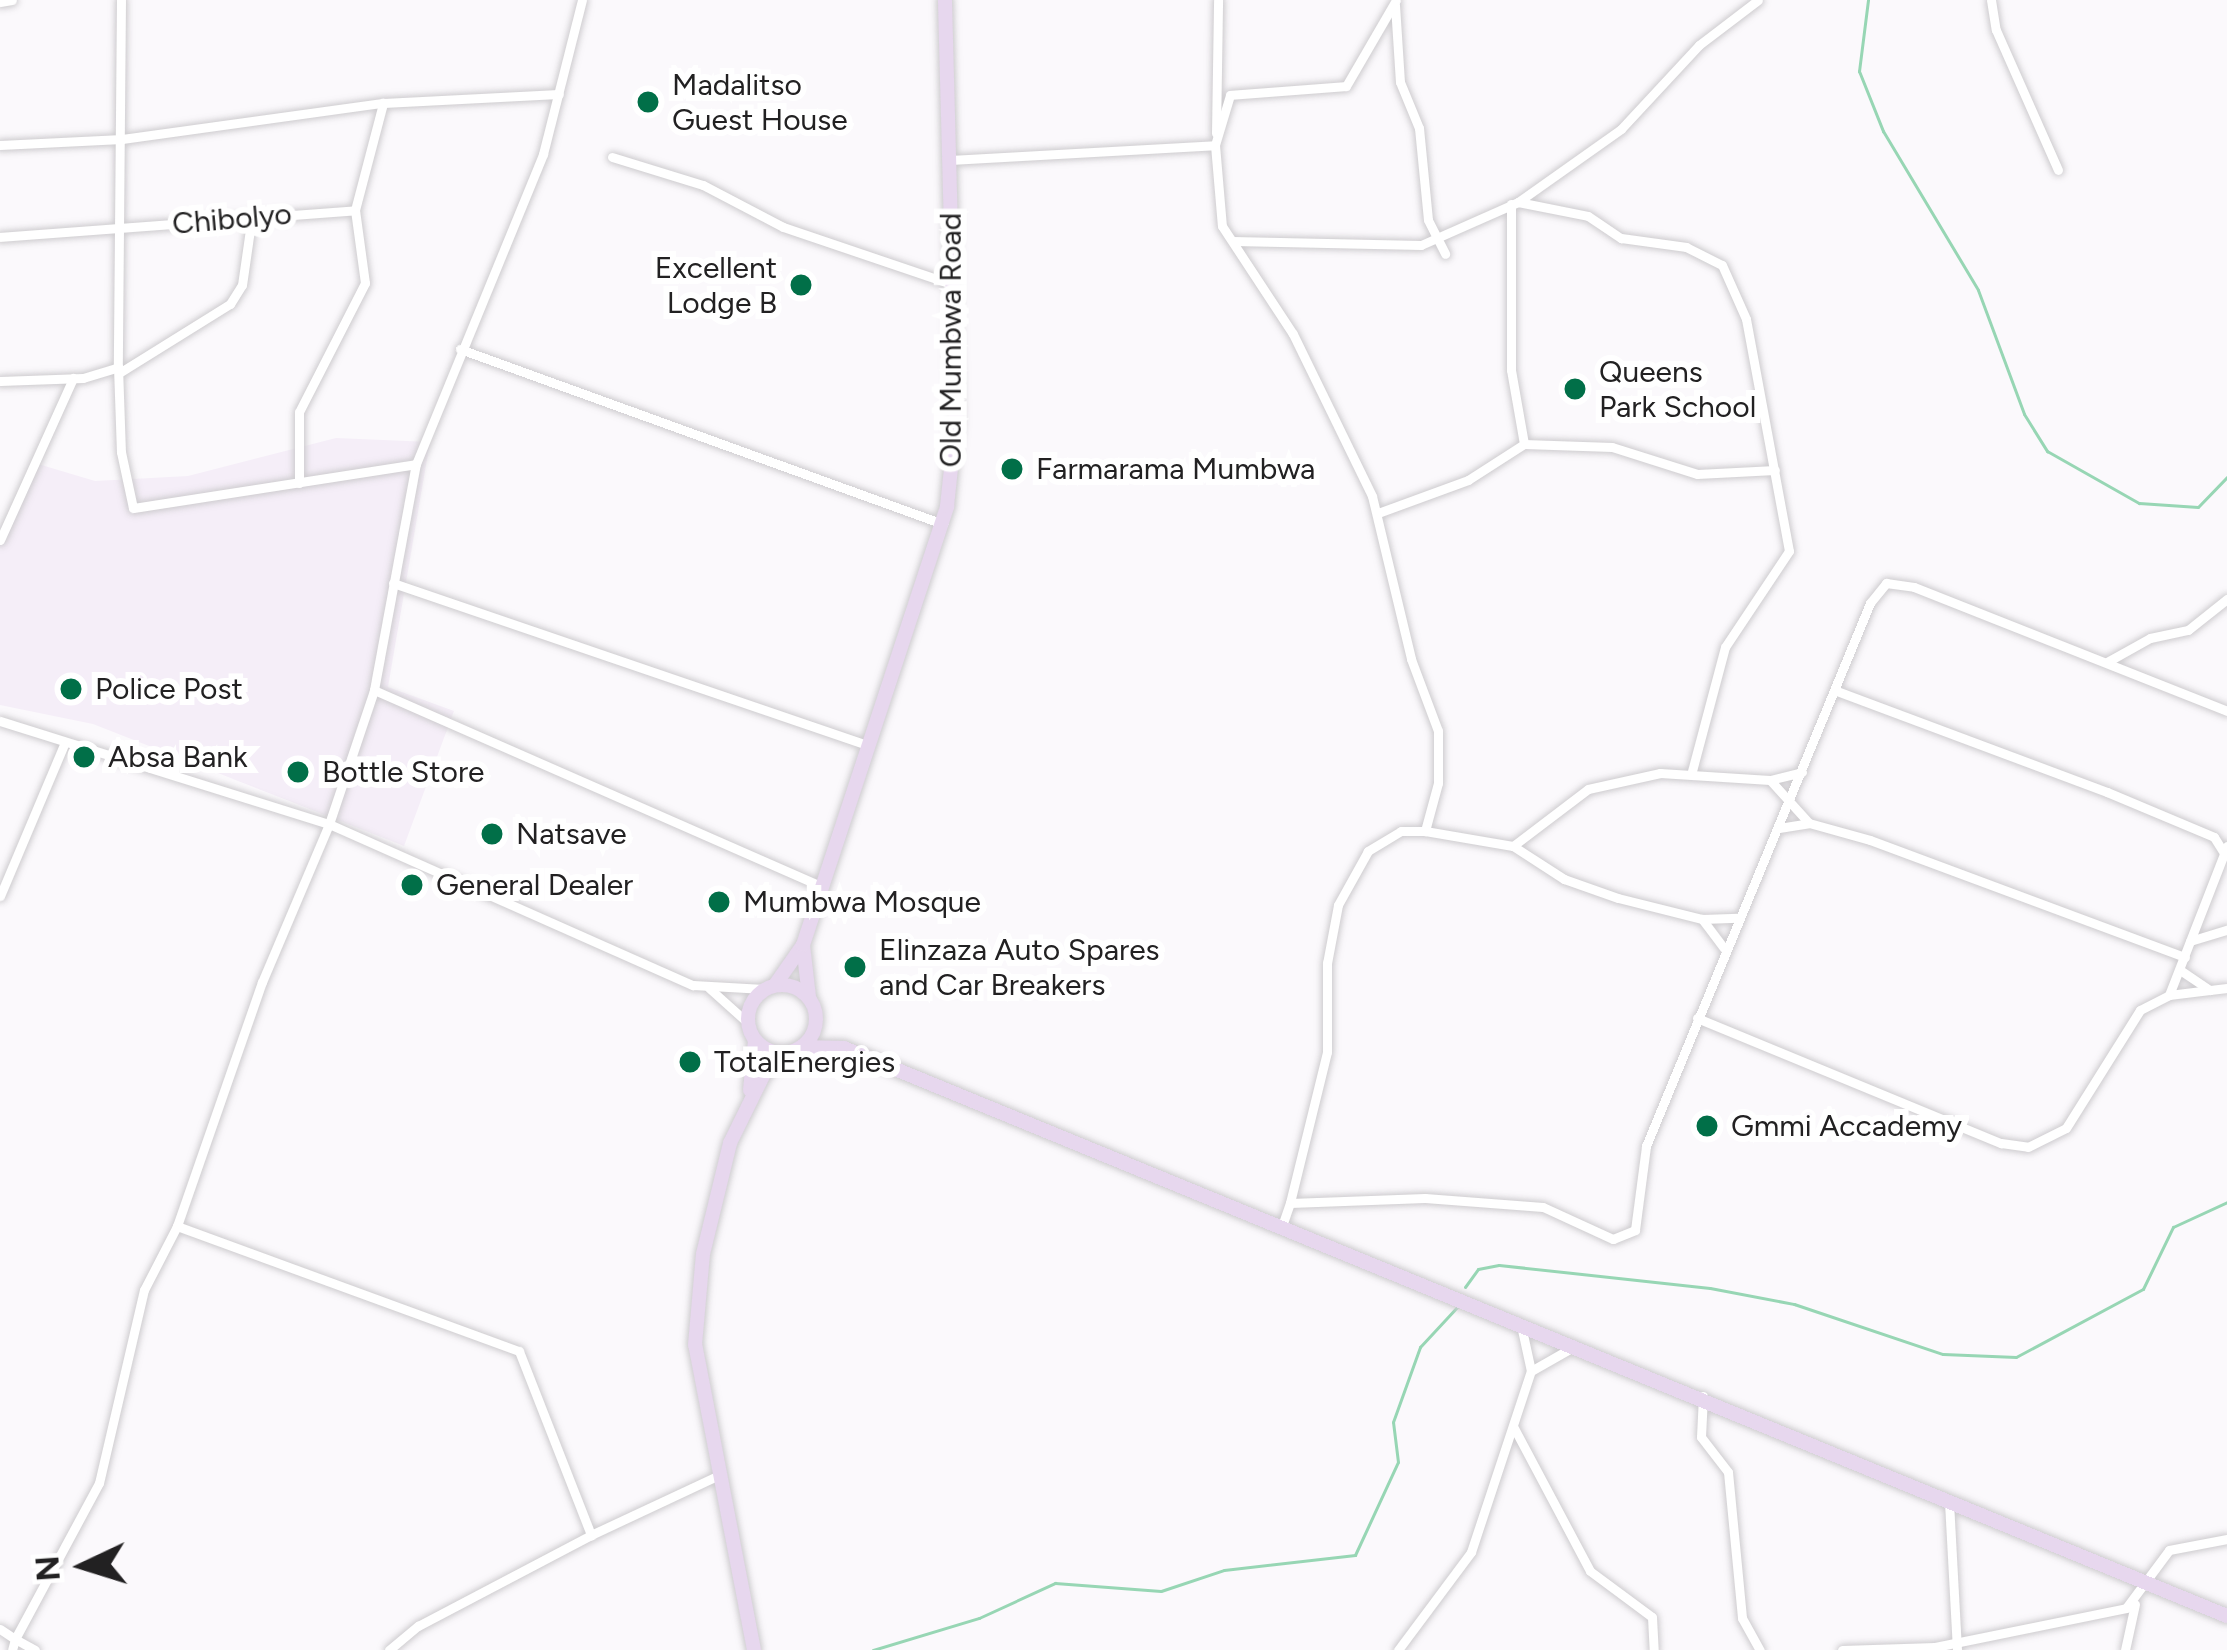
<!DOCTYPE html>
<style>
body{margin:0}
#map{position:relative;width:2227px;height:1650px;overflow:hidden;background:#fbf9fc;font-family:Figtree,sans-serif}
div>[style]{position:absolute}
.built>*{inset:0;background:#f5eef8}
.stream>*{height:3px;margin:-1.5px;padding:0 1.5px;transform-origin:1.5px;border-radius:1.5px;background:#97d6b4}
.roads{filter:drop-shadow(0 0 3px #cecccf) drop-shadow(0 0 3px #cecccf)}
.street>*{height:9px;margin:-4.5px;padding:0 4.5px;transform-origin:4.5px;border-radius:4.5px;background:#fff}
.secondary>*{height:14px;margin:-7px;padding:0 7px;transform-origin:7px;border-radius:7px;background:#e7d7ee}
.secondary>.ring{margin:-7px;padding:0;box-sizing:content-box;background:none;border:14px solid #e7d7ee;border-radius:50%}
.dots>*{width:33px;height:33px;translate:-50% -50%;box-sizing:border-box;border:6px solid #fff;border-radius:50%}
span{translate:-50% -50%;white-space:nowrap;text-align:center;line-height:1.15;-webkit-text-stroke:12px #fff;paint-order:stroke}
.poi-label{font-size:30px;color:#222122}
.left{translate:0 -50%;text-align:left}
.right{translate:-100% -50%;text-align:right}
.street-label{font-size:30px;color:#222122}
.north{position:absolute;left:24px;top:1506px;width:120px;height:120px;-webkit-text-stroke:9px #fff;paint-order:stroke;rotate:266deg;font-size:33px;font-weight:700;line-height:48px;text-align:center;color:#222122}
.north::after{content:'';display:block;margin:auto;width:42px;height:54px;background:#222122;clip-path:polygon(50% 0,100% 100%,50% 72%,0 100%)}
</style>
<div id="map">
<div class="built">
<i style="clip-path:polygon(336px 438px,430px 442px,388px 687px,454px 711px,404px 846px,93px 724px,0 705px,0 538px,38px 464px,95px 481px,188px 476px)"></i>
</div>
<div class="stream">
<i style="left:1868px;top:0;width:72px;rotate:97.2deg"></i>
<i style="left:1859px;top:71px;width:65px;rotate:68.2deg"></i>
<i style="left:1883px;top:131px;width:185px;rotate:59.1deg"></i>
<i style="left:1978px;top:290px;width:132px;rotate:69.6deg"></i>
<i style="left:2024px;top:414px;width:44px;rotate:58.1deg"></i>
<i style="left:2047px;top:451px;width:106px;rotate:29.5deg"></i>
<i style="left:2139px;top:503px;width:59px;rotate:3.9deg"></i>
<i style="left:2198px;top:507px;width:42px;rotate:-46deg"></i>
<i style="left:1465px;top:1287px;width:22px;rotate:-54deg"></i>
<i style="left:1478px;top:1269px;width:21px;rotate:-11deg"></i>
<i style="left:1499px;top:1265px;width:212px;rotate:6.2deg"></i>
<i style="left:1710px;top:1288px;width:86px;rotate:10.8deg"></i>
<i style="left:1794px;top:1304px;width:157px;rotate:18.6deg"></i>
<i style="left:1943px;top:1354px;width:73px;rotate:2.4deg"></i>
<i style="left:2016px;top:1357px;width:144px;rotate:-28.2deg"></i>
<i style="left:2143px;top:1289px;width:69px;rotate:-64.2deg"></i>
<i style="left:2173px;top:1227px;width:60px;rotate:-24.8deg"></i>
<i style="left:873px;top:1650px;width:111px;rotate:-16.8deg"></i>
<i style="left:979px;top:1618px;width:84px;rotate:-24.7deg"></i>
<i style="left:1055px;top:1583px;width:106px;rotate:4.3deg"></i>
<i style="left:1161px;top:1591px;width:66px;rotate:-18.4deg"></i>
<i style="left:1224px;top:1570px;width:132px;rotate:-6.5deg"></i>
<i style="left:1355px;top:1555px;width:102px;rotate:-65.2deg"></i>
<i style="left:1398px;top:1462px;width:40px;rotate:-97.1deg"></i>
<i style="left:1393px;top:1422px;width:80px;rotate:-70.2deg"></i>
<i style="left:1420px;top:1347px;width:56px;rotate:-47.2deg"></i>
</div>
<div class="roads">
<div class="street">
<i style="left:121px;top:0;width:367px;rotate:90.5deg"></i>
<i style="left:118px;top:367px;width:85px;rotate:88deg"></i>
<i style="left:121px;top:452px;width:57px;rotate:77.9deg"></i>
<i style="left:133px;top:508px;width:286px;rotate:-8.8deg"></i>
<i style="left:1991px;top:0;width:30px;rotate:81deg"></i>
<i style="left:1996px;top:30px;width:153px;rotate:66.1deg"></i>
<i style="left:0;top:2px;width:12px;rotate:-9deg"></i>
<i style="left:1395px;top:5px;width:77px;rotate:86.3deg"></i>
<i style="left:1400px;top:82px;width:50px;rotate:67.6deg"></i>
<i style="left:1419px;top:128px;width:92px;rotate:84.4deg"></i>
<i style="left:1428px;top:220px;width:38px;rotate:63deg"></i>
<i style="left:1216px;top:133px;width:133px;rotate:-89.1deg"></i>
<i style="left:0;top:145px;width:122px;rotate:-2.8deg"></i>
<i style="left:122px;top:139px;width:263px;rotate:-7.9deg"></i>
<i style="left:383px;top:103px;width:176px;rotate:-2.9deg"></i>
<i style="left:1215px;top:145px;width:52px;rotate:-73.3deg"></i>
<i style="left:1230px;top:95px;width:116px;rotate:-4.4deg"></i>
<i style="left:1346px;top:86px;width:99px;rotate:-59.8deg"></i>
<i style="left:612px;top:157px;width:95px;rotate:17.1deg"></i>
<i style="left:703px;top:185px;width:90px;rotate:27.7deg"></i>
<i style="left:783px;top:227px;width:181px;rotate:18.7deg"></i>
<i style="left:950px;top:160px;width:265px;rotate:-3.2deg"></i>
<i style="left:1215px;top:145px;width:81px;rotate:85.1deg"></i>
<i style="left:1222px;top:226px;width:129px;rotate:56.7deg"></i>
<i style="left:1293px;top:334px;width:180px;rotate:64deg"></i>
<i style="left:1372px;top:496px;width:168px;rotate:76.5deg"></i>
<i style="left:1411px;top:659px;width:77px;rotate:69.4deg"></i>
<i style="left:1438px;top:731px;width:52px;rotate:90deg"></i>
<i style="left:1438px;top:783px;width:50px;rotate:105.2deg"></i>
<i style="left:1425px;top:831px;width:24px;rotate:180deg"></i>
<i style="left:1401px;top:831px;width:39px;rotate:149deg"></i>
<i style="left:1368px;top:851px;width:62px;rotate:119.1deg"></i>
<i style="left:1338px;top:905px;width:59px;rotate:100.7deg"></i>
<i style="left:1327px;top:963px;width:89px;rotate:90deg"></i>
<i style="left:1327px;top:1052px;width:155px;rotate:103.8deg"></i>
<i style="left:1518px;top:202px;width:126px;rotate:-35.3deg"></i>
<i style="left:1621px;top:129px;width:115px;rotate:-47.1deg"></i>
<i style="left:1699px;top:45px;width:74px;rotate:-37.3deg"></i>
<i style="left:1511px;top:204px;width:166px;rotate:90deg"></i>
<i style="left:1511px;top:370px;width:75px;rotate:80deg"></i>
<i style="left:0;top:237px;width:356px;rotate:-4.3deg"></i>
<i style="left:355px;top:210px;width:111px;rotate:-75.3deg"></i>
<i style="left:1233px;top:241px;width:188px;rotate:1.2deg"></i>
<i style="left:1421px;top:245px;width:106px;rotate:-23.9deg"></i>
<i style="left:1518px;top:202px;width:71px;rotate:11.3deg"></i>
<i style="left:1588px;top:216px;width:40px;rotate:34deg"></i>
<i style="left:1621px;top:238px;width:66px;rotate:7.9deg"></i>
<i style="left:1686px;top:247px;width:40px;rotate:26.6deg"></i>
<i style="left:1722px;top:265px;width:59px;rotate:66deg"></i>
<i style="left:1746px;top:319px;width:236px;rotate:79.5deg"></i>
<i style="left:1789px;top:551px;width:115px;rotate:123.7deg"></i>
<i style="left:1725px;top:647px;width:132px;rotate:104.9deg"></i>
<i style="left:460px;top:349px;width:514px;rotate:19.92deg"></i>
<i style="left:119px;top:373px;width:131px;rotate:-31.9deg"></i>
<i style="left:230px;top:304px;width:22px;rotate:-58deg"></i>
<i style="left:242px;top:285px;width:70px;rotate:-81.8deg"></i>
<i style="left:0;top:381px;width:83px;rotate:-2.1deg"></i>
<i style="left:83px;top:378px;width:37px;rotate:-17deg"></i>
<i style="left:299px;top:483px;width:71px;rotate:-90deg"></i>
<i style="left:299px;top:412px;width:145px;rotate:-62.9deg"></i>
<i style="left:365px;top:283px;width:74px;rotate:-97.8deg"></i>
<i style="left:1378px;top:513px;width:96px;rotate:-20.1deg"></i>
<i style="left:1468px;top:480px;width:67px;rotate:-32.7deg"></i>
<i style="left:1524px;top:444px;width:88px;rotate:2deg"></i>
<i style="left:1612px;top:447px;width:89px;rotate:17.6deg"></i>
<i style="left:1697px;top:474px;width:78px;rotate:-2.9deg"></i>
<i style="left:0;top:540px;width:178px;rotate:-65.7deg"></i>
<i style="left:393px;top:583px;width:501px;rotate:18.87deg"></i>
<i style="left:2107px;top:662px;width:49px;rotate:-29.2deg"></i>
<i style="left:2150px;top:638px;width:39px;rotate:-12deg"></i>
<i style="left:2188px;top:630px;width:50px;rotate:-38.5deg"></i>
<i style="left:374px;top:690px;width:490px;rotate:23.7deg"></i>
<i style="left:1837px;top:691px;width:288px;rotate:20.5deg"></i>
<i style="left:2107px;top:792px;width:116px;rotate:22.8deg"></i>
<i style="left:2214px;top:837px;width:19px;rotate:58deg"></i>
<i style="left:0;top:721px;width:345px;rotate:17.4deg"></i>
<i style="left:329px;top:824px;width:398px;rotate:23.9deg"></i>
<i style="left:693px;top:985px;width:71px;rotate:3.2deg"></i>
<i style="left:1770px;top:780px;width:58px;rotate:47.8deg"></i>
<i style="left:1779px;top:828px;width:30px;rotate:-9deg"></i>
<i style="left:1809px;top:823px;width:63px;rotate:15.6deg"></i>
<i style="left:1870px;top:840px;width:336px;rotate:20.4deg"></i>
<i style="left:1425px;top:831px;width:89px;rotate:9.7deg"></i>
<i style="left:1513px;top:846px;width:61px;rotate:32.9deg"></i>
<i style="left:1564px;top:879px;width:57px;rotate:19.4deg"></i>
<i style="left:1618px;top:898px;width:87px;rotate:14deg"></i>
<i style="left:1702px;top:919px;width:36px;rotate:-2deg"></i>
<i style="left:1513px;top:846px;width:94px;rotate:-37.2deg"></i>
<i style="left:1588px;top:789px;width:74px;rotate:-12.5deg"></i>
<i style="left:1660px;top:773px;width:110px;rotate:3.6deg"></i>
<i style="left:1770px;top:780px;width:33px;rotate:-14deg"></i>
<i style="left:0;top:896px;width:167px;rotate:-67.1deg"></i>
<i style="left:1702px;top:919px;width:36px;rotate:53deg"></i>
<i style="left:2190px;top:941px;width:39px;rotate:-17deg"></i>
<i style="left:2180px;top:970px;width:36px;rotate:34deg"></i>
<i style="left:2210px;top:990px;width:17px;rotate:-7deg"></i>
<i style="left:709px;top:988px;width:52px;rotate:41.9deg"></i>
<i style="left:2169px;top:995px;width:41px;rotate:-7deg"></i>
<i style="left:1697px;top:1018px;width:329px;rotate:22.4deg"></i>
<i style="left:2001px;top:1143px;width:27px;rotate:8deg"></i>
<i style="left:2028px;top:1147px;width:42px;rotate:-26.6deg"></i>
<i style="left:2066px;top:1128px;width:139px;rotate:-57.9deg"></i>
<i style="left:2140px;top:1010px;width:33px;rotate:-27deg"></i>
<i style="left:2169px;top:995px;width:160px;rotate:-68.7deg"></i>
<i style="left:177px;top:1226px;width:364px;rotate:20.1deg"></i>
<i style="left:519px;top:1351px;width:198px;rotate:68.6deg"></i>
<i style="left:591px;top:1535px;width:137px;rotate:-25.1deg"></i>
<i style="left:1282px;top:1226px;width:24px;rotate:-71deg"></i>
<i style="left:1290px;top:1203px;width:135px;rotate:-2.1deg"></i>
<i style="left:1425px;top:1198px;width:118px;rotate:4.4deg"></i>
<i style="left:1543px;top:1207px;width:77px;rotate:24.6deg"></i>
<i style="left:1613px;top:1239px;width:24px;rotate:-22deg"></i>
<i style="left:1635px;top:1230px;width:85px;rotate:-82.5deg"></i>
<i style="left:1646px;top:1146px;width:587px;rotate:-67.58deg"></i>
<i style="left:1870px;top:603px;width:26px;rotate:-51deg"></i>
<i style="left:1886px;top:583px;width:28px;rotate:8deg"></i>
<i style="left:1914px;top:587px;width:337px;rotate:21.6deg"></i>
<i style="left:1531px;top:1371px;width:48px;rotate:-29.7deg"></i>
<i style="left:1703px;top:1396px;width:41px;rotate:92.8deg"></i>
<i style="left:1701px;top:1437px;width:44px;rotate:52.4deg"></i>
<i style="left:1728px;top:1472px;width:147px;rotate:84.5deg"></i>
<i style="left:1742px;top:1618px;width:37px;rotate:61deg"></i>
<i style="left:1513px;top:1426px;width:164px;rotate:62deg"></i>
<i style="left:1590px;top:1571px;width:77px;rotate:36.6deg"></i>
<i style="left:1652px;top:1617px;width:33px;rotate:87deg"></i>
<i style="left:1949px;top:1502px;width:148px;rotate:86.9deg"></i>
<i style="left:0;top:1629px;width:18px;rotate:34deg"></i>
<i style="left:15px;top:1639px;width:11px;rotate:105deg"></i>
<i style="left:35px;top:1650px;width:23px;rotate:-151deg"></i>
<i style="left:15px;top:1639px;width:177px;rotate:-61.7deg"></i>
<i style="left:99px;top:1483px;width:198px;rotate:-76.9deg"></i>
<i style="left:144px;top:1290px;width:72px;rotate:-62.7deg"></i>
<i style="left:177px;top:1226px;width:258px;rotate:-70.8deg"></i>
<i style="left:262px;top:982px;width:172px;rotate:-67deg"></i>
<i style="left:329px;top:824px;width:141px;rotate:-71.4deg"></i>
<i style="left:374px;top:690px;width:230px;rotate:-79.5deg"></i>
<i style="left:416px;top:464px;width:335px;rotate:-67.7deg"></i>
<i style="left:543px;top:154px;width:159px;rotate:-75.8deg"></i>
<i style="left:389px;top:1650px;width:38px;rotate:-40deg"></i>
<i style="left:418px;top:1626px;width:195px;rotate:-27.7deg"></i>
<i style="left:1398px;top:1650px;width:122px;rotate:-53.3deg"></i>
<i style="left:1471px;top:1552px;width:191px;rotate:-71.7deg"></i>
<i style="left:1531px;top:1371px;width:47px;rotate:-102.3deg"></i>
<i style="left:1842px;top:1650px;width:93px;rotate:-1.8deg"></i>
<i style="left:1935px;top:1647px;width:195px;rotate:-11.5deg"></i>
<i style="left:2126px;top:1608px;width:72px;rotate:-53.4deg"></i>
<i style="left:2169px;top:1550px;width:59px;rotate:-10.7deg"></i>
<i style="left:2125px;top:1650px;width:47px;rotate:-77.7deg"></i>
</div>
<div class="secondary">
<i style="left:803px;top:945px;width:52px;rotate:83.4deg"></i>
<i class="ring" style="left:748px;top:985px;width:54px;height:54px"></i>
<i style="left:775px;top:985px;width:49px;rotate:-55deg"></i>
<i style="left:803px;top:945px;width:462px;rotate:-71.8deg"></i>
<i style="left:947px;top:506px;width:84px;rotate:-83.9deg"></i>
<i style="left:956px;top:422px;width:422px;rotate:-91.5deg"></i>
<i style="left:801px;top:1047px;width:43px;rotate:1.3deg"></i>
<i style="left:844px;top:1048px;width:1495px;rotate:22.33deg"></i>
<i style="left:750px;top:1090px;width:49px;rotate:-84.2deg"></i>
<i style="left:754px;top:1650px;width:311px;rotate:-100.9deg"></i>
<i style="left:695px;top:1345px;width:91px;rotate:-85deg"></i>
<i style="left:703px;top:1254px;width:114px;rotate:-76.3deg"></i>
<i style="left:730px;top:1143px;width:77px;rotate:-63.8deg"></i>
<i style="left:764px;top:1074px;width:30px;rotate:-45deg"></i>
</div>
</div>
<div class="dots">
<i style="left:648px;top:102px;background:#016f48"></i>
<i style="left:801px;top:285px;background:#016f48"></i>
<i style="left:1575px;top:389px;background:#016f48"></i>
<i style="left:1012px;top:469px;background:#016f48"></i>
<i style="left:71px;top:689px;background:#016f48"></i>
<i style="left:84px;top:757px;background:#016f48"></i>
<i style="left:298px;top:772px;background:#016f48"></i>
<i style="left:492px;top:834px;background:#016f48"></i>
<i style="left:412px;top:885px;background:#016f48"></i>
<i style="left:719px;top:902px;background:#016f48"></i>
<i style="left:855px;top:967px;background:#016f48"></i>
<i style="left:690px;top:1062px;background:#016f48"></i>
<i style="left:1707px;top:1126px;background:#016f48"></i>
</div>
<div class="poi-label">
<span class="left" style="left:672px;top:102px">Madalitso<br>Guest House</span>
<span class="right" style="left:777px;top:285px">Excellent<br>Lodge B</span>
<span class="left" style="left:1599px;top:389px">Queens<br>Park School</span>
<span class="left" style="left:1036px;top:469px">Farmarama Mumbwa</span>
<span class="left" style="left:95px;top:689px">Police Post</span>
<span class="left" style="left:108px;top:757px">Absa Bank</span>
<span class="left" style="left:322px;top:772px">Bottle Store</span>
<span class="left" style="left:516px;top:834px">Natsave</span>
<span class="left" style="left:436px;top:885px">General Dealer</span>
<span class="left" style="left:743px;top:902px">Mumbwa Mosque</span>
<span class="left" style="left:879px;top:967px">Elinzaza Auto Spares<br>and Car Breakers</span>
<span class="left" style="left:714px;top:1062px">TotalEnergies</span>
<span class="left" style="left:1731px;top:1126px">Gmmi Accademy</span>
</div>
<div class="street-label">
<span style="left:232px;top:219px;rotate:-5deg">Chibolyo</span>
<span style="left:951px;top:340px;rotate:-90deg">Old Mumbwa Road</span>
</div>
<div class="north">N</div>
</div>
